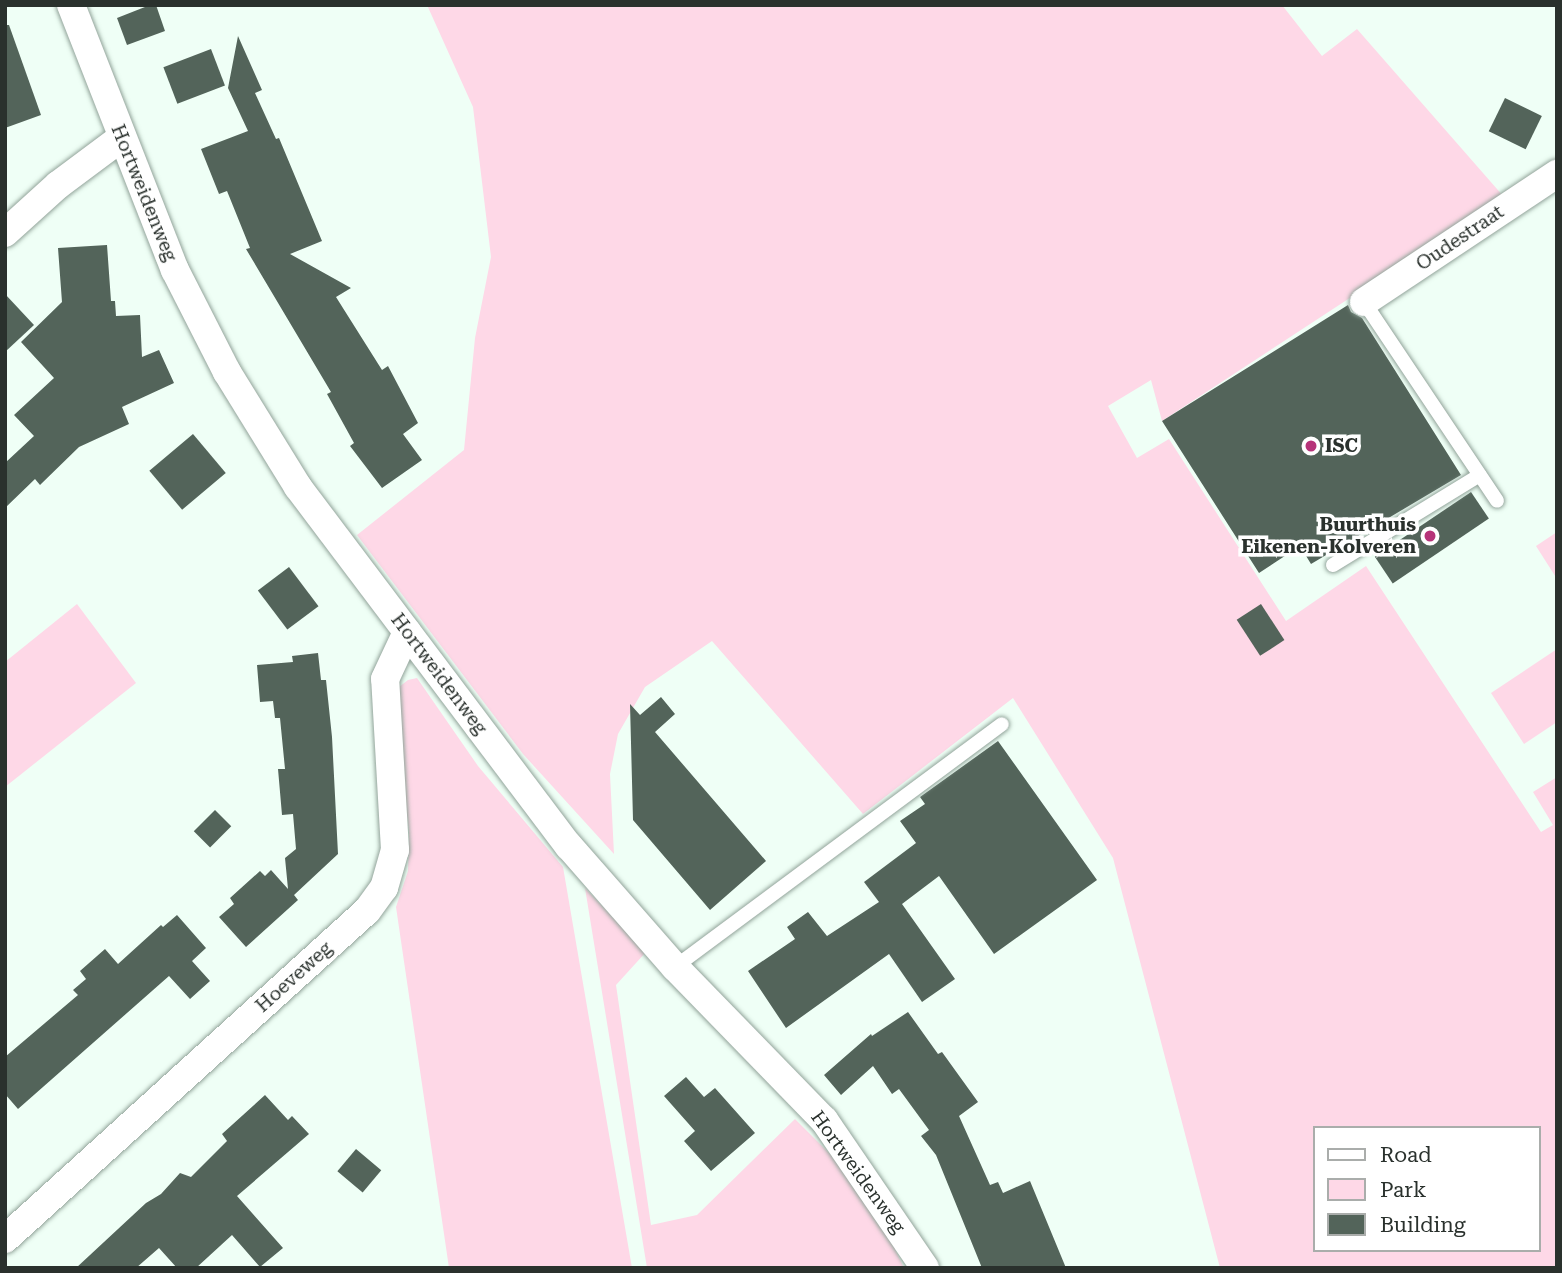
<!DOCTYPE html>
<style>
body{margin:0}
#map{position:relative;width:1562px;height:1273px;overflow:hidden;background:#effff6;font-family:"Roboto Serif",serif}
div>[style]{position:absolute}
.green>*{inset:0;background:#fed8e7}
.building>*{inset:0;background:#53645a;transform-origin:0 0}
.roads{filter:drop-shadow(0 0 2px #92a49a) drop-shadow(0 0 2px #92a49a)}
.lane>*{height:14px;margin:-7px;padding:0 7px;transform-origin:7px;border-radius:7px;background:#fff}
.street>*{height:28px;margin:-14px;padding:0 14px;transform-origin:14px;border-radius:14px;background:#fff}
.dots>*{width:19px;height:19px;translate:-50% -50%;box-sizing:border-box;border:4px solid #fff;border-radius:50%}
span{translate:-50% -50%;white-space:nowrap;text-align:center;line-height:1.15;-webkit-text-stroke:7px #fff;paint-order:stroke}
.street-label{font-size:19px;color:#2a312d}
.poi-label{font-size:19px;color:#2a312d;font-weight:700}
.left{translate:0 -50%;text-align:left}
.right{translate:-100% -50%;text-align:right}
.frame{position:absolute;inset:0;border:7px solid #2a312d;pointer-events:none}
.legend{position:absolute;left:1313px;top:1126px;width:228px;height:126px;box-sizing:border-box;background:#fff;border:2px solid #aaadab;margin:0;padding:9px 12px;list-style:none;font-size:21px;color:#2a312d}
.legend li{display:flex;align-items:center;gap:14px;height:35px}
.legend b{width:35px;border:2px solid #aaadab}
</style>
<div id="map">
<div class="green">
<i style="clip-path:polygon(evenodd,427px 5px,1282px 5px,1322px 56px,1357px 29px,1504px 197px,1162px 421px,1151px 380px,1108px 406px,1137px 458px,1169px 439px,1286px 621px,1366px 566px,1541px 832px,1553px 825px,1533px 792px,1557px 777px,1557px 1268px,1220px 1268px,1113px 858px,1013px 698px,863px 814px,712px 641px,645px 687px,618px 734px,610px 774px,614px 854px,523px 754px,357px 535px,464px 450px,475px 338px,491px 257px,473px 107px,427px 5px,1315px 1128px,1539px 1128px,1539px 1250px,1315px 1250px,1315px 1128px)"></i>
<i style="clip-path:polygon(1557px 532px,1557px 579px,1536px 546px)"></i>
<i style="clip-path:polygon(77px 604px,136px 683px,5px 787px,5px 662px)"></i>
<i style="clip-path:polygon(1557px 649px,1557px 722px,1524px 744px,1491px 693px)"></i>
<i style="clip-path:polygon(417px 678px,478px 766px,563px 867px,632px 1268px,449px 1268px,396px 907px,408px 871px,409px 831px,395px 714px,399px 687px,408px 680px)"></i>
<i style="clip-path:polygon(585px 888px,646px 952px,616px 985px,651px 1225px,697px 1215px,795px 1119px,842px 1166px,878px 1214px,904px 1268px,647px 1268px)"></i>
</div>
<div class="building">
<i style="clip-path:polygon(150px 5px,156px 5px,165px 31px,127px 45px,117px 18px)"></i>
<i style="clip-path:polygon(5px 25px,9px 25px,41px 115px,5px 128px)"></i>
<i style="clip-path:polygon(238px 36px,262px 90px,255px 93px,276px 139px,279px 138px,322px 241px,290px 254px,351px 288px,336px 297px,382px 370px,388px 366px,418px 423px,403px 434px,422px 460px,382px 488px,350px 446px,354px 443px,327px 394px,331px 392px,246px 249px,250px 248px,227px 191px,219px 194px,201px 149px,248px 131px,228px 88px)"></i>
<i style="left:211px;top:49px;width:39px;height:51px;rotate:69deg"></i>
<i style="left:1505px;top:98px;width:41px;height:37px;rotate:26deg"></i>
<i style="clip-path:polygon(107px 245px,111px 301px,115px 301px,116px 316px,140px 315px,142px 357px,159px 350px,174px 383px,122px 407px,129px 424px,79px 447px,40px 485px,35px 479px,5px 508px,5px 463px,34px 436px,14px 415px,54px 378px,21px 342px,62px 302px,58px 248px)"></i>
<i style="clip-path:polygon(5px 294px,34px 325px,5px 352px)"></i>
<i style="clip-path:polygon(1348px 305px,1351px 312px,1362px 318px,1461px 475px,1311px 564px,1300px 546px,1259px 573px,1162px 421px)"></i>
<i style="left:193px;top:434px;width:51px;height:57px;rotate:50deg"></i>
<i style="left:1471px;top:492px;width:32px;height:116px;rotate:56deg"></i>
<i style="left:289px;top:567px;width:49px;height:39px;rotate:53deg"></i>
<i style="left:1261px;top:604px;width:43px;height:29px;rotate:57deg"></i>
<i style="clip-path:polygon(318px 653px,321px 680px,326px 680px,332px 737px,338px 854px,294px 895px,298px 900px,246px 947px,219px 917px,234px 904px,230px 898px,260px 871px,265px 876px,271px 870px,288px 889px,285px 858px,296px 849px,293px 814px,282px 815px,278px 769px,285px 769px,280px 718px,275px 718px,273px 701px,260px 702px,257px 665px,293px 662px,292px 656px)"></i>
<i style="clip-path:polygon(661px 697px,675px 714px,655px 732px,766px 861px,710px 910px,633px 820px,630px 704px,640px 715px)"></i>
<i style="clip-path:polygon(998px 741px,1097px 880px,994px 954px,939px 876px,902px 904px,955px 979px,922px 1002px,889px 954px,786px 1028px,748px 971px,795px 939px,787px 927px,808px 912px,827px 936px,879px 902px,864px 882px,916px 843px,900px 821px,925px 804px,920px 797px)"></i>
<i style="left:215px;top:810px;width:23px;height:30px;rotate:45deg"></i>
<i style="clip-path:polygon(177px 915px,206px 948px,192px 961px,210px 981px,190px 999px,169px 976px,18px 1109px,5px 1094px,5px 1057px,78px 995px,73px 990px,86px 979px,80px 971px,105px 949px,118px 964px,161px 925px,163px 927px)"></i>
<i style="clip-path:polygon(908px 1012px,938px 1054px,942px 1052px,978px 1102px,959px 1116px,990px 1185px,998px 1182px,1003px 1193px,1030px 1181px,1066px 1268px,982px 1268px,936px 1155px,921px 1136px,929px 1130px,899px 1089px,892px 1094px,873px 1066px,841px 1095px,824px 1075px,871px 1034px,872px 1036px)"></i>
<i style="clip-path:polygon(686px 1077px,704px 1097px,715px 1088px,755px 1133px,711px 1171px,684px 1141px,695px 1131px,664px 1096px)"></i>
<i style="clip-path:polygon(265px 1095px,288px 1120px,292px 1116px,309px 1134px,237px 1196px,283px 1248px,260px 1267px,232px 1235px,196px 1268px,177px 1268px,159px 1248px,136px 1268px,76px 1268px,146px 1203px,161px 1194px,180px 1173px,191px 1177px,227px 1141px,222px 1134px)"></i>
<i style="left:356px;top:1149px;width:33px;height:29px;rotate:40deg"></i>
</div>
<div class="roads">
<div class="lane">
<i style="left:1364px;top:302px;width:239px;rotate:56.2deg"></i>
<i style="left:1333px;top:565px;width:172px;rotate:-31.5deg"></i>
<i style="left:675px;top:967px;width:407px;rotate:-36.6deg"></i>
</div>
<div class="street">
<i style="left:71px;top:5px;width:285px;rotate:68.6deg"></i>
<i style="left:175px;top:270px;width:114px;rotate:63deg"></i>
<i style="left:227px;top:372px;width:135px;rotate:58.3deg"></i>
<i style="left:298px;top:487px;width:450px;rotate:53deg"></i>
<i style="left:569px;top:846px;width:161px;rotate:48.8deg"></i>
<i style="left:675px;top:967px;width:214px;rotate:45.8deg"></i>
<i style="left:824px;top:1120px;width:179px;rotate:55.7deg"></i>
<i style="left:5px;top:233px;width:72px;rotate:-42.2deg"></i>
<i style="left:58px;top:185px;width:79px;rotate:-36.7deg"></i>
<i style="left:1364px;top:302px;width:232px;rotate:-33.6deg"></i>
<i style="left:5px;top:1239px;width:488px;rotate:-42.2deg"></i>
<i style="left:367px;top:911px;width:29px;rotate:-54deg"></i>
<i style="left:384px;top:888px;width:40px;rotate:-74deg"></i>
<i style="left:395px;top:850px;width:171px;rotate:-93.3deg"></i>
<i style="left:385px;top:679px;width:52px;rotate:-64.9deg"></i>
</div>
</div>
<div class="dots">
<i style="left:1311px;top:446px;background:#b63379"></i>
<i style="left:1430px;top:536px;background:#b63379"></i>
</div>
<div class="street-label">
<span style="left:144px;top:193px;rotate:68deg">Hortweidenweg</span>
<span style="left:1460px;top:238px;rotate:-34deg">Oudestraat</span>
<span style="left:439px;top:674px;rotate:53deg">Hortweidenweg</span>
<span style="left:294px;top:977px;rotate:-42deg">Hoeveweg</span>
<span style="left:858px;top:1172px;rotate:54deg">Hortweidenweg</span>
</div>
<div class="poi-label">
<span class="left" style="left:1325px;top:446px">ISC</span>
<span class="right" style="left:1416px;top:536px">Buurthuis<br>Eikenen-Kolveren</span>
</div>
<div class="frame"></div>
<ul class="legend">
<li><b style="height:9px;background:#fff"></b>Road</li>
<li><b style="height:19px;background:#fed8e7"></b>Park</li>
<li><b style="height:19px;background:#53645a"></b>Building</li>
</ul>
</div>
